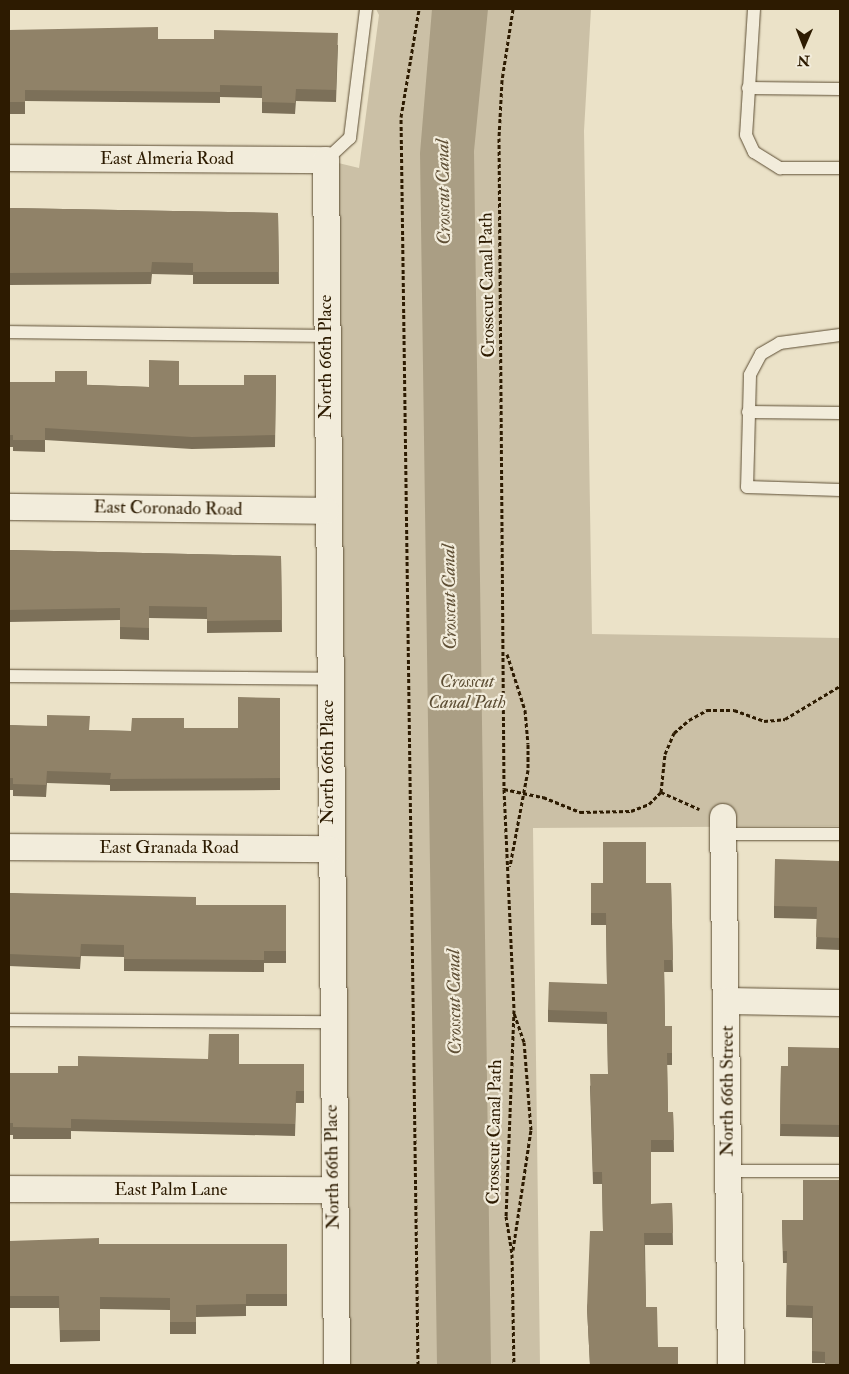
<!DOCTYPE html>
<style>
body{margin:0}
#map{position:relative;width:849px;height:1374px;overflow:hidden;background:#ebe2c8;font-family:"IM FELL Double Pica",serif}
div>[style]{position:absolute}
.green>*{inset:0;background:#cbc0a6}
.water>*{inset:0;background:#aa9e84}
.path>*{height:3px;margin-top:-1.5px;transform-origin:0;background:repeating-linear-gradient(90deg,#2d1b01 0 4px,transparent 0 6.5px)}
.roads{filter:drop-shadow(0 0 1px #5c4d33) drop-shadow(0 0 1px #5c4d33)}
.lane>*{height:12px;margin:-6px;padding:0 6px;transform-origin:6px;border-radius:6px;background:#f2ecdb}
.street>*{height:26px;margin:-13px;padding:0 13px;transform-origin:13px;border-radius:13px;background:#f2ecdb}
.wall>*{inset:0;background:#7c7059}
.building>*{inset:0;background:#908268}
span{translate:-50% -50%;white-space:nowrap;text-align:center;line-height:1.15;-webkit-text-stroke:4.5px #f2ecdb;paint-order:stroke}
.street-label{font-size:18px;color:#2d1b01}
.park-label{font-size:18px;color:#5c4d33;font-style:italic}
.water-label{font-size:19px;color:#5f4f35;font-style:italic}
.frame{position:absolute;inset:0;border:10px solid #2d1b01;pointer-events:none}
.north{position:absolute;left:779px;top:20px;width:50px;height:50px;-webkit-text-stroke:4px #f2ecdb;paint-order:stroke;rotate:181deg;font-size:14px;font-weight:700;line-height:20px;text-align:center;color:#2d1b01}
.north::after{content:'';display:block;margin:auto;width:18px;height:22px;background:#2d1b01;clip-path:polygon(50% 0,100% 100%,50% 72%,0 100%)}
</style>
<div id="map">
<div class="green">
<i style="clip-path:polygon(376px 9px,591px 9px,584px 131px,592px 634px,840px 638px,840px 826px,533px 828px,540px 1365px,337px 1365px,326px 160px,359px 168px,379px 15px)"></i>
</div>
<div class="water">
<i style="clip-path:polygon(432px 9px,488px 9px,474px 151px,491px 1365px,437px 1365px,420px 153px)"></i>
</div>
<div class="path">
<i style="left:513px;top:9px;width:72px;rotate:98.8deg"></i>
<i style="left:502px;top:80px;width:58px;rotate:93deg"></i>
<i style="left:499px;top:138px;width:651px;rotate:89.56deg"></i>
<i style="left:504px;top:789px;width:221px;rotate:87.4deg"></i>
<i style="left:514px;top:1010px;width:206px;rotate:92.2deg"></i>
<i style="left:506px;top:1216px;width:38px;rotate:81deg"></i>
<i style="left:512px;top:1254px;width:111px;rotate:89deg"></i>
<i style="left:507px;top:654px;width:59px;rotate:72.2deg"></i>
<i style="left:525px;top:710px;width:34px;rotate:85deg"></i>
<i style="left:528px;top:744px;width:26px;rotate:90deg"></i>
<i style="left:528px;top:770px;width:98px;rotate:100.6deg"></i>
<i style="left:504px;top:789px;width:40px;rotate:12deg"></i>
<i style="left:543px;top:797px;width:40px;rotate:22deg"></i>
<i style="left:580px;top:812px;width:51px;rotate:-1.1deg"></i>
<i style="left:631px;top:811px;width:19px;rotate:-21deg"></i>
<i style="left:649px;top:804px;width:17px;rotate:-45deg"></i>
<i style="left:661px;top:792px;width:38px;rotate:-84deg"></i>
<i style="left:665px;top:754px;width:23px;rotate:-67deg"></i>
<i style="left:674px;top:733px;width:20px;rotate:-41deg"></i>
<i style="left:689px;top:720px;width:21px;rotate:-29deg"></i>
<i style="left:707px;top:710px;width:27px"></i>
<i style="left:734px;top:710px;width:32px;rotate:20deg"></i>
<i style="left:764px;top:721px;width:21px;rotate:-5deg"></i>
<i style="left:785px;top:719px;width:64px;rotate:-31deg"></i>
<i style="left:661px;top:792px;width:42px;rotate:24.1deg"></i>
<i style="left:513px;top:1250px;width:121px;rotate:-81.5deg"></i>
<i style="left:531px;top:1130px;width:88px;rotate:-94.5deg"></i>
<i style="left:524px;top:1042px;width:31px;rotate:-109deg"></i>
<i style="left:418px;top:1365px;width:1248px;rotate:-90.78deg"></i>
<i style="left:401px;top:117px;width:109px;rotate:-80.5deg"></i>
</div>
<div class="roads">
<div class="lane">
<i style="left:754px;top:9px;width:126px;rotate:93.6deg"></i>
<i style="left:746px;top:135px;width:19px;rotate:65deg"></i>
<i style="left:754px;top:152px;width:31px;rotate:32deg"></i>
<i style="left:780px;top:168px;width:60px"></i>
<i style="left:748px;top:88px;width:92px;rotate:0.6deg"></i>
<i style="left:326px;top:160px;width:33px;rotate:-43deg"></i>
<i style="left:350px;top:138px;width:130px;rotate:-82.9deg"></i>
<i style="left:9px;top:332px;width:317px;rotate:0.7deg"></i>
<i style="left:840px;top:335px;width:61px;rotate:172.4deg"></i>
<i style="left:780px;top:343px;width:22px;rotate:150deg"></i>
<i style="left:761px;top:354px;width:24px;rotate:118deg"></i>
<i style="left:750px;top:375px;width:112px;rotate:91.5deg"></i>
<i style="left:747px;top:487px;width:93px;rotate:1.8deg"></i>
<i style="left:748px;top:412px;width:92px;rotate:0.6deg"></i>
<i style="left:9px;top:676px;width:319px;rotate:0.5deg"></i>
<i style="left:723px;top:834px;width:117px"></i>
<i style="left:9px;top:1020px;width:322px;rotate:0.4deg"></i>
<i style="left:728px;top:1171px;width:112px"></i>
</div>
<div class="street">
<i style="left:9px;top:158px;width:317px;rotate:0.4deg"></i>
<i style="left:326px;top:160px;width:1205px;rotate:89.48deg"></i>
<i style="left:9px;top:507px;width:317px;rotate:0.7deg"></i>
<i style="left:723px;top:817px;width:548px;rotate:89.16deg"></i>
<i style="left:9px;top:847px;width:320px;rotate:0.4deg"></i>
<i style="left:727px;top:1001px;width:113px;rotate:1deg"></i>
<i style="left:9px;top:1189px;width:325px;rotate:0.2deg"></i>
</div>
</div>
<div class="wall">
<i style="clip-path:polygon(9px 30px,158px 39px,338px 45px,336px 102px,296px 101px,295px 114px,262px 113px,262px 98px,220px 97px,220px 103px,25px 101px,25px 114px,9px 114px)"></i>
<i style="clip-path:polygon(9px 208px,278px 213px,279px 284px,193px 284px,193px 275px,152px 274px,151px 284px,9px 285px)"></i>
<i style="clip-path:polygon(276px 375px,275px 447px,192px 449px,45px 440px,45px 452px,13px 451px,13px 447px,9px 447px,9px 382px,149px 387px,179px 385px,244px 385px)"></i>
<i style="clip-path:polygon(9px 550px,281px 556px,282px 632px,207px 633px,207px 619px,149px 618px,149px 640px,120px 639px,120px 620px,9px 622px)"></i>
<i style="clip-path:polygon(280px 698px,280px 790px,110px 791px,110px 785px,47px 783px,46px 797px,13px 796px,13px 790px,9px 790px,9px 725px,90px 730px,131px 731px,184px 728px,238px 728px)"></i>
<i style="clip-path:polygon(840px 861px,840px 950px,816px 949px,817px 919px,774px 918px,774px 906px)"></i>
<i style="clip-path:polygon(591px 883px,671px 883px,673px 972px,664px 972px,665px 1026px,672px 1026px,672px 1065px,667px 1065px,668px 1112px,673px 1112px,674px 1152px,651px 1152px,651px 1204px,672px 1203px,673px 1245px,645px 1245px,646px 1307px,658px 1347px,678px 1365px,590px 1365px,587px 1308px,603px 1231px,602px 1184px,593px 1184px,590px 1086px,608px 1074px,607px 1024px,548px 1022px,548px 1010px,607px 984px,606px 925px,591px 925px)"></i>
<i style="clip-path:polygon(9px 893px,196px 905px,286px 905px,286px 963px,264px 963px,264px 972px,124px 971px,124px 957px,81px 956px,80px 969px,9px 966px)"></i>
<i style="clip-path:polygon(840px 1048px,840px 1137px,780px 1136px,781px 1066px,788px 1066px)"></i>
<i style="clip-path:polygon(239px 1064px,304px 1064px,304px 1103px,296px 1103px,295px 1136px,71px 1131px,71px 1139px,13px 1139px,13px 1135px,9px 1135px,9px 1073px,58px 1073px)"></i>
<i style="clip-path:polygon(840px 1180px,825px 1363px,812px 1363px,812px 1318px,786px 1317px,787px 1263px,783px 1263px,782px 1220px,803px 1220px)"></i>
<i style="clip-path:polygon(9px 1241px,99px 1244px,287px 1244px,287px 1306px,246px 1306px,246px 1316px,196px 1317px,196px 1334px,170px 1334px,170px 1310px,100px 1309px,100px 1341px,60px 1342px,59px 1308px,9px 1308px)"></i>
</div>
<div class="building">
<i style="clip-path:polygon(158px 27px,158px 39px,214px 39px,214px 30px,338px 33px,336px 90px,296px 89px,295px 103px,262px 102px,262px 86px,220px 85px,220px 92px,25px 90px,25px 102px,9px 102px,9px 30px)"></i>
<i style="clip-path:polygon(9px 208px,278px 213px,279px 272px,193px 272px,193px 263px,152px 262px,151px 272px,9px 273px)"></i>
<i style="clip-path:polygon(149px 360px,179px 361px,179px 385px,244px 385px,244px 375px,276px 375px,275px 435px,192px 437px,45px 428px,45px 440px,13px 440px,13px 435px,9px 435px,9px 382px,55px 382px,55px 371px,87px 371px,87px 385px,149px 387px)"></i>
<i style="clip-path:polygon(9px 550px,281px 556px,282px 620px,207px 621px,207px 607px,149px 606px,149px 628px,120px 627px,120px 608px,9px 610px)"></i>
<i style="clip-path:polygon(238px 697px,280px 698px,280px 778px,110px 779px,111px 773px,47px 771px,46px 785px,13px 784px,13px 778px,9px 778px,9px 725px,47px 726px,47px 715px,90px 716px,89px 730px,131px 731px,132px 718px,184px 718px,184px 728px,238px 728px)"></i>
<i style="clip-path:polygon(603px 842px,646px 842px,646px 883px,671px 883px,673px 960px,664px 960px,665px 1026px,672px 1026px,672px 1053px,667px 1053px,668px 1112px,673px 1112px,674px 1140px,651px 1140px,651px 1204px,672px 1203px,673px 1233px,644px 1233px,646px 1307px,657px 1307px,658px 1347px,678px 1347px,678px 1365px,590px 1365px,587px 1308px,590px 1231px,603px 1231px,602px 1172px,593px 1172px,590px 1074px,608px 1074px,607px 1012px,548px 1010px,549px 982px,607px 984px,606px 913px,591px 913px,591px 883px,603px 883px)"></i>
<i style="clip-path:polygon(775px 859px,840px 861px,840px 938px,816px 937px,817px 907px,774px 906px)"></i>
<i style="clip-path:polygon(9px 893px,196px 897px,196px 905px,286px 905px,286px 951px,264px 951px,264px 960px,124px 959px,124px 945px,81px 944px,80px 957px,9px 954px)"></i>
<i style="clip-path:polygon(209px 1034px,239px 1034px,239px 1064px,304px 1064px,304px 1091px,296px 1091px,295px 1124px,71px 1119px,71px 1128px,13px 1127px,13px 1123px,9px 1123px,9px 1073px,58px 1073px,58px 1066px,78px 1066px,78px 1056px,208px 1059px)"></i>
<i style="clip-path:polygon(788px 1047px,840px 1048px,840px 1125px,780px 1124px,781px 1066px,788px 1066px)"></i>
<i style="clip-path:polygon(803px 1180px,840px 1180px,840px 1365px,825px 1365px,825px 1352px,812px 1351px,813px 1306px,786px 1305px,787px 1251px,783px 1251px,782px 1220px,803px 1220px)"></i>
<i style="clip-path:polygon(99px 1238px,99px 1244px,287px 1244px,287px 1294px,246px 1294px,246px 1304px,196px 1305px,196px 1322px,170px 1322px,170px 1298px,100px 1297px,100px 1330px,60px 1330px,59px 1296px,9px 1296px,9px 1241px)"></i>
</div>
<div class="street-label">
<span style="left:167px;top:159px">East Almeria Road</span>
<span style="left:488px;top:285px;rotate:-91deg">Crosscut Canal Path</span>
<span style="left:326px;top:357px;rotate:-90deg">North 66th Place</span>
<span style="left:168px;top:509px;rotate:1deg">East Coronado Road</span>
<span style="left:328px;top:762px;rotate:-90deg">North 66th Place</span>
<span style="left:169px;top:848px">East Granada Road</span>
<span style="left:728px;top:1091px;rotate:-90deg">North 66th Street</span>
<span style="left:495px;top:1132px;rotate:-89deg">Crosscut Canal Path</span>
<span style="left:333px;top:1167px;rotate:-91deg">North 66th Place</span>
<span style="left:171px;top:1190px">East Palm Lane</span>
</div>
<div class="park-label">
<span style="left:467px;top:693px">Crosscut<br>Canal Path</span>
</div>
<div class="water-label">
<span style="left:444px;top:192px;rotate:-91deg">Crosscut Canal</span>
<span style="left:450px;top:597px;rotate:-91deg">Crosscut Canal</span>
<span style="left:455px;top:1002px;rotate:-91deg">Crosscut Canal</span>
</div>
<div class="frame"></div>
<div class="north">N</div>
</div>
